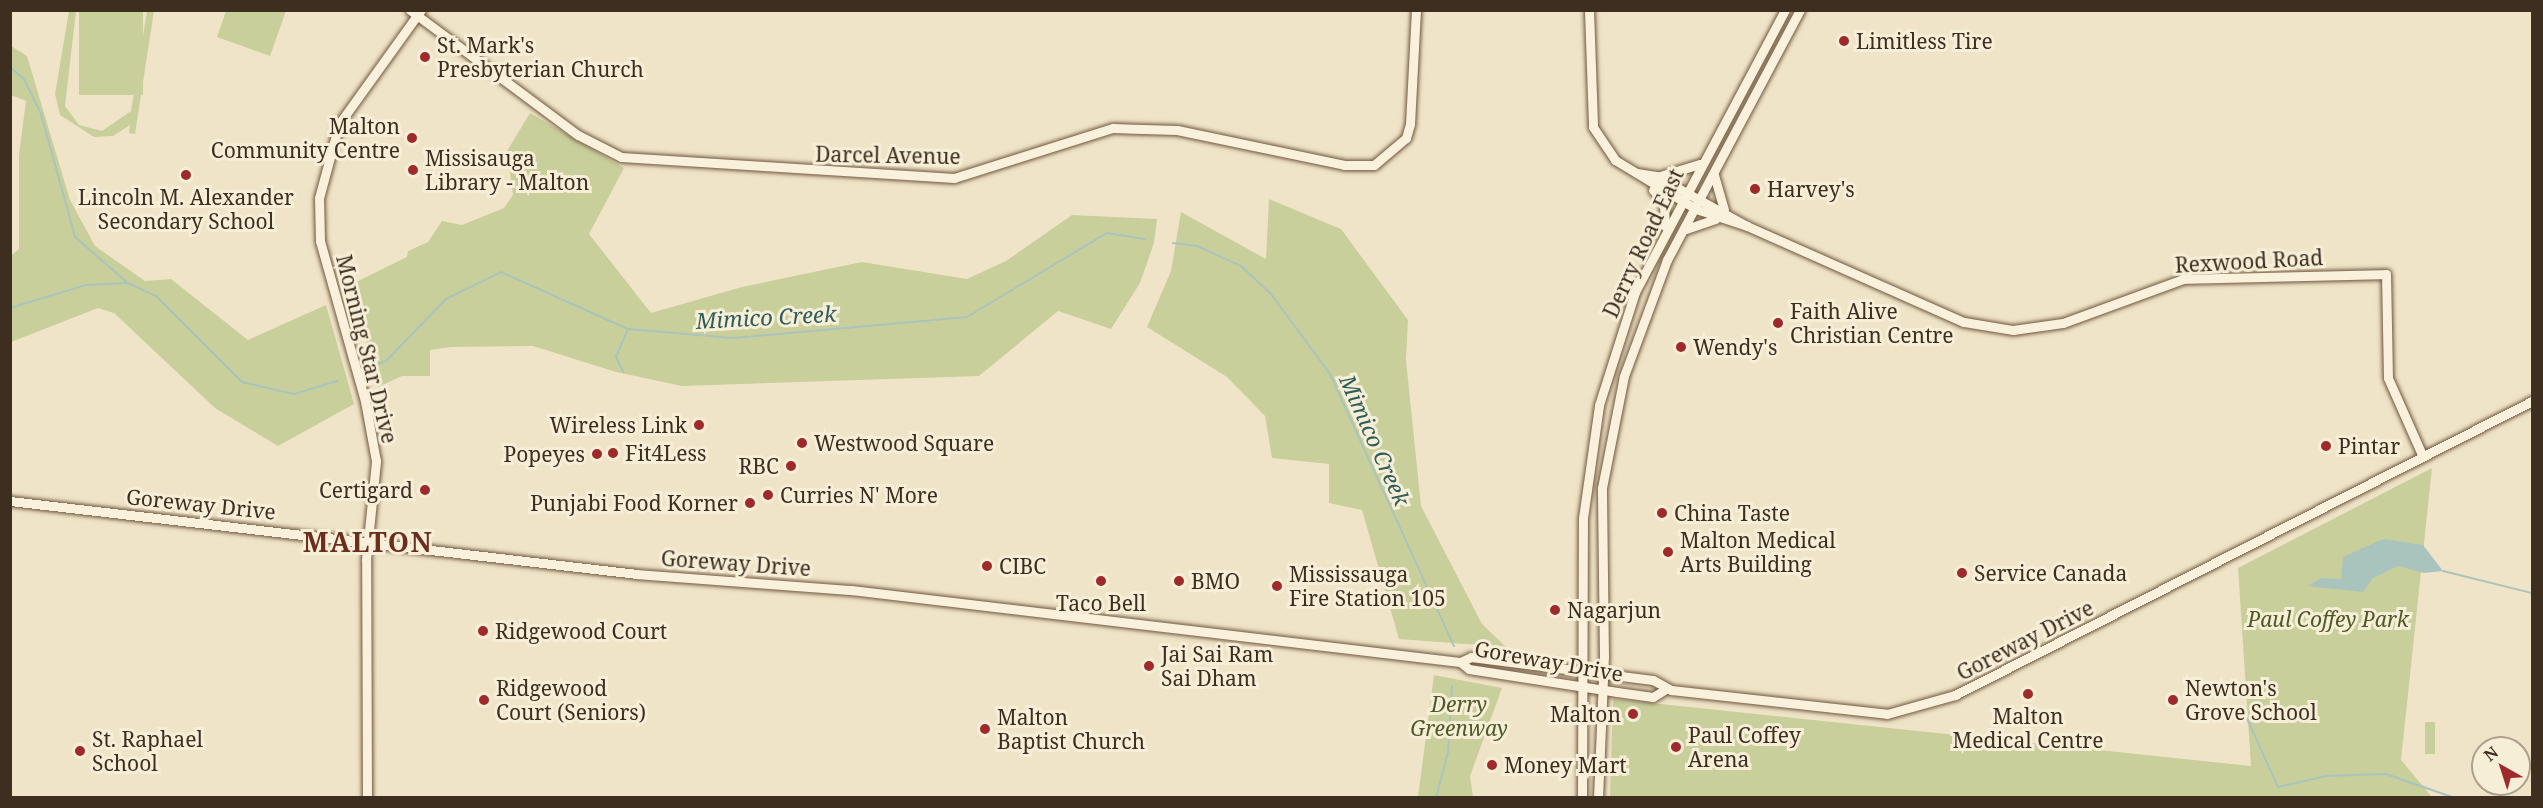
<!DOCTYPE html>
<style>
body{margin:0}
#map{position:relative;width:2543px;height:808px;overflow:hidden;background:#f0e4c8;font-family:"Noto Serif",serif}
div>[style]{position:absolute}
.green>*{inset:0;background:#c9cf9b;transform-origin:0 0}
.water>*{inset:0;background:#a9c4bc}
.stream>*{height:2px;margin:-1px;padding:0 1px;transform-origin:1px;border-radius:1px;background:#a9c4bc}
.roads{filter:drop-shadow(0 0 2px #6f573f) drop-shadow(0 0 2px #6f573f)}
.secondary>*{height:9px;margin:-4.5px;padding:0 4.5px;transform-origin:4.5px;border-radius:4.5px;background:#faf1dc}
.dots>*{width:16px;height:16px;translate:-50% -50%;box-sizing:border-box;border:3px solid #f7eed8;border-radius:50%}
span{translate:-50% -50%;white-space:nowrap;text-align:center;line-height:1.15;-webkit-text-stroke:6px #f7eed8;paint-order:stroke}
.poi-label{font-size:21px;color:#3d2e20}
.left{translate:0 -50%;text-align:left}
.right{translate:-100% -50%;text-align:right}
.street-label{font-size:21px;color:#3d2e20}
.park-label{font-size:21px;color:#4d5a26;font-style:italic}
.water-label{font-size:22px;color:#2f5d5a;font-style:italic}
.district-label{font-size:27px;color:#6b2e1e;font-weight:700;letter-spacing:1.5px}
.frame{position:absolute;inset:0;border:12px solid #3d2e20;pointer-events:none}
.north{position:absolute;left:2471px;top:736px;width:60px;height:60px;box-sizing:border-box;background:#f7eed8;border:2px solid #ada18e;border-radius:50%;rotate:321deg;font-size:16px;font-weight:700;line-height:24px;text-align:center;color:#3d2e20}
.north::after{content:'';display:block;margin:auto;width:21px;height:27px;background:#9e2a2b;clip-path:polygon(50% 0,100% 100%,50% 72%,0 100%)}
</style>
<div id="map">
<div class="green">
<i style="clip-path:polygon(69px 11px,76px 11px,65px 106px,79px 125px,102px 131px,131px 111px,147px 11px,154px 11px,135px 134px,129px 133px,130px 125px,113px 136px,94px 137px,60px 115px,55px 94px)"></i>
<i style="left:79px;top:11px;width:64px;height:84px"></i>
<i style="clip-path:polygon(226px 11px,286px 11px,270px 56px,217px 37px)"></i>
<i style="clip-path:polygon(11px 46px,27px 56px,70px 200px,95px 246px,145px 281px,171px 279px,248px 340px,326px 305px,354px 404px,278px 446px,215px 408px,114px 313px,98px 308px,11px 342px,11px 256px,19px 249px,19px 155px,26px 101px,11px 95px)"></i>
<i style="clip-path:polygon(530px 113px,624px 168px,589px 234px,651px 313px,742px 287px,862px 262px,967px 279px,1006px 261px,1072px 215px,1157px 219px,1154px 243px,1140px 283px,1111px 329px,1058px 311px,979px 376px,682px 386px,616px 372px,533px 346px,451px 347px,430px 350px,430px 376px,402px 376px,378px 387px,352px 284px,407px 257px,408px 251px,428px 242px,442px 221px,462px 225px,504px 208px,513px 195px,507px 151px)"></i>
<i style="clip-path:polygon(1269px 199px,1341px 229px,1408px 320px,1406px 360px,1421px 506px,1482px 624px,1506px 647px,1399px 639px,1362px 510px,1329px 503px,1329px 464px,1272px 458px,1265px 416px,1227px 377px,1147px 327px,1171px 271px,1181px 212px,1266px 259px)"></i>
<i style="clip-path:polygon(2432px 468px,2401px 760px,2432px 797px,1610px 798px,1613px 699px,2251px 766px,2238px 568px)"></i>
<i style="clip-path:polygon(1434px 675px,1502px 688px,1470px 776px,1473px 797px,1418px 797px)"></i>
<i style="left:2425px;top:722px;width:10px;height:32px"></i>
</div>
<div class="water">
<i style="clip-path:polygon(2383px 539px,2423px 545px,2443px 571px,2424px 573px,2398px 566px,2373px 578px,2363px 592px,2307px 586px,2321px 578px,2341px 579px,2343px 557px)"></i>
</div>
<div class="stream">
<i style="left:10px;top:67px;width:18px;rotate:41deg"></i>
<i style="left:24px;top:79px;width:39px;rotate:64deg"></i>
<i style="left:41px;top:114px;width:128px;rotate:74.5deg"></i>
<i style="left:75px;top:237px;width:70px;rotate:41deg"></i>
<i style="left:1173px;top:243px;width:24px;rotate:7deg"></i>
<i style="left:1197px;top:246px;width:48px;rotate:24.4deg"></i>
<i style="left:1241px;top:266px;width:41px;rotate:43deg"></i>
<i style="left:1271px;top:294px;width:99px;rotate:53.6deg"></i>
<i style="left:1330px;top:374px;width:299px;rotate:65.5deg"></i>
<i style="left:10px;top:308px;width:79px;rotate:-16.8deg"></i>
<i style="left:86px;top:285px;width:42px;rotate:-2.7deg"></i>
<i style="left:128px;top:283px;width:31px;rotate:25deg"></i>
<i style="left:156px;top:296px;width:122px;rotate:45deg"></i>
<i style="left:242px;top:382px;width:53px;rotate:13deg"></i>
<i style="left:294px;top:394px;width:45px;rotate:-16.8deg"></i>
<i style="left:375px;top:365px;width:12px;rotate:-20deg"></i>
<i style="left:386px;top:361px;width:86px;rotate:-45.9deg"></i>
<i style="left:446px;top:299px;width:61px;rotate:-26.1deg"></i>
<i style="left:501px;top:272px;width:139px;rotate:24.2deg"></i>
<i style="left:628px;top:329px;width:105px;rotate:4.9deg"></i>
<i style="left:733px;top:338px;width:235px;rotate:-5.1deg"></i>
<i style="left:967px;top:317px;width:163px;rotate:-31deg"></i>
<i style="left:1107px;top:233px;width:38px;rotate:9deg"></i>
<i style="left:623px;top:371px;width:16px;rotate:-117deg"></i>
<i style="left:616px;top:357px;width:30px;rotate:-67deg"></i>
<i style="left:2443px;top:571px;width:92px;rotate:13.9deg"></i>
<i style="left:2244px;top:712px;width:82px;rotate:65.6deg"></i>
<i style="left:2278px;top:787px;width:49px;rotate:-12.9deg"></i>
<i style="left:2326px;top:776px;width:60px;rotate:-1.9deg"></i>
<i style="left:2386px;top:774px;width:73px;rotate:19.2deg"></i>
<i style="left:1436px;top:798px;width:48px;rotate:-75.4deg"></i>
<i style="left:1448px;top:752px;width:66px;rotate:-86.5deg"></i>
</div>
<div class="roads">
<div class="secondary">
<i style="left:410px;top:10px;width:209px;rotate:36.7deg"></i>
<i style="left:578px;top:135px;width:48px;rotate:27.1deg"></i>
<i style="left:621px;top:157px;width:334px;rotate:3.6deg"></i>
<i style="left:954px;top:178px;width:167px;rotate:-17.5deg"></i>
<i style="left:1113px;top:128px;width:64px;rotate:1.8deg"></i>
<i style="left:1177px;top:130px;width:171px;rotate:11.8deg"></i>
<i style="left:1344px;top:165px;width:30px"></i>
<i style="left:1374px;top:165px;width:42px;rotate:-40.2deg"></i>
<i style="left:1406px;top:138px;width:15px;rotate:-74deg"></i>
<i style="left:1410px;top:124px;width:114px;rotate:-87deg"></i>
<i style="left:1589px;top:10px;width:117px;rotate:88deg"></i>
<i style="left:1593px;top:127px;width:40px;rotate:56deg"></i>
<i style="left:1615px;top:160px;width:95px;rotate:31.2deg"></i>
<i style="left:1696px;top:209px;width:54px;rotate:18.4deg"></i>
<i style="left:1747px;top:226px;width:237px;rotate:23.9deg"></i>
<i style="left:1964px;top:322px;width:50px;rotate:9.3deg"></i>
<i style="left:2013px;top:330px;width:50px;rotate:-8deg"></i>
<i style="left:2063px;top:323px;width:128px;rotate:-20.1deg"></i>
<i style="left:2183px;top:279px;width:203px;rotate:-1.4deg"></i>
<i style="left:2386px;top:274px;width:104px;rotate:88.9deg"></i>
<i style="left:2388px;top:378px;width:86px;rotate:66.1deg"></i>
<i style="left:1637px;top:173px;width:19px;rotate:9deg"></i>
<i style="left:1656px;top:176px;width:104px;rotate:28.8deg"></i>
<i style="left:1714px;top:175px;width:36px;rotate:74deg"></i>
<i style="left:1660px;top:176px;width:42px;rotate:-16.7deg"></i>
<i style="left:1653px;top:190px;width:16px;rotate:47deg"></i>
<i style="left:1664px;top:202px;width:24px;rotate:88deg"></i>
<i style="left:1686px;top:229px;width:31px;rotate:-19deg"></i>
<i style="left:10px;top:501px;width:631px;rotate:6.64deg"></i>
<i style="left:637px;top:574px;width:215px;rotate:4.3deg"></i>
<i style="left:851px;top:590px;width:613px;rotate:6.74deg"></i>
<i style="left:1460px;top:662px;width:12px;rotate:-24deg"></i>
<i style="left:1471px;top:657px;width:183px;rotate:7.2deg"></i>
<i style="left:1653px;top:680px;width:21px;rotate:29deg"></i>
<i style="left:1671px;top:690px;width:217px;rotate:6.3deg"></i>
<i style="left:1887px;top:714px;width:71px;rotate:-15.6deg"></i>
<i style="left:1955px;top:695px;width:648px;rotate:-27deg"></i>
<i style="left:1460px;top:662px;width:11px;rotate:38deg"></i>
<i style="left:1469px;top:669px;width:150px;rotate:8.8deg"></i>
<i style="left:1617px;top:692px;width:36px;rotate:8deg"></i>
<i style="left:1653px;top:697px;width:15px;rotate:-32deg"></i>
<i style="left:367px;top:798px;width:238px;rotate:-90.2deg"></i>
<i style="left:366px;top:560px;width:100px;rotate:-84.2deg"></i>
<i style="left:376px;top:461px;width:61px;rotate:-100.4deg"></i>
<i style="left:365px;top:401px;width:166px;rotate:-105.7deg"></i>
<i style="left:320px;top:241px;width:43px;rotate:-91.3deg"></i>
<i style="left:319px;top:198px;width:77px;rotate:-74.9deg"></i>
<i style="left:339px;top:124px;width:140px;rotate:-54.3deg"></i>
<i style="left:1582px;top:798px;width:280px;rotate:-89.8deg"></i>
<i style="left:1583px;top:518px;width:114px;rotate:-81.9deg"></i>
<i style="left:1599px;top:405px;width:119px;rotate:-72.3deg"></i>
<i style="left:1635px;top:292px;width:319px;rotate:-62deg"></i>
<i style="left:1598px;top:798px;width:141px;rotate:-87.6deg"></i>
<i style="left:1604px;top:657px;width:169px;rotate:-90.7deg"></i>
<i style="left:1602px;top:488px;width:114px;rotate:-78.9deg"></i>
<i style="left:1624px;top:376px;width:124px;rotate:-69.7deg"></i>
<i style="left:1667px;top:260px;width:283px;rotate:-62deg"></i>
</div>
</div>
<div class="dots">
<i style="left:1844px;top:41px;background:#9e2a2b"></i>
<i style="left:425px;top:57px;background:#9e2a2b"></i>
<i style="left:412px;top:138px;background:#9e2a2b"></i>
<i style="left:413px;top:170px;background:#9e2a2b"></i>
<i style="left:186px;top:175px;background:#9e2a2b"></i>
<i style="left:1755px;top:189px;background:#9e2a2b"></i>
<i style="left:1778px;top:323px;background:#9e2a2b"></i>
<i style="left:1681px;top:347px;background:#9e2a2b"></i>
<i style="left:699px;top:425px;background:#9e2a2b"></i>
<i style="left:802px;top:443px;background:#9e2a2b"></i>
<i style="left:2326px;top:446px;background:#9e2a2b"></i>
<i style="left:613px;top:453px;background:#9e2a2b"></i>
<i style="left:597px;top:454px;background:#9e2a2b"></i>
<i style="left:791px;top:466px;background:#9e2a2b"></i>
<i style="left:425px;top:490px;background:#9e2a2b"></i>
<i style="left:768px;top:495px;background:#9e2a2b"></i>
<i style="left:750px;top:503px;background:#9e2a2b"></i>
<i style="left:1662px;top:513px;background:#9e2a2b"></i>
<i style="left:1668px;top:552px;background:#9e2a2b"></i>
<i style="left:987px;top:566px;background:#9e2a2b"></i>
<i style="left:1962px;top:573px;background:#9e2a2b"></i>
<i style="left:1101px;top:581px;background:#9e2a2b"></i>
<i style="left:1179px;top:581px;background:#9e2a2b"></i>
<i style="left:1277px;top:586px;background:#9e2a2b"></i>
<i style="left:1555px;top:610px;background:#9e2a2b"></i>
<i style="left:483px;top:631px;background:#9e2a2b"></i>
<i style="left:1149px;top:666px;background:#9e2a2b"></i>
<i style="left:2028px;top:694px;background:#9e2a2b"></i>
<i style="left:484px;top:700px;background:#9e2a2b"></i>
<i style="left:2173px;top:700px;background:#9e2a2b"></i>
<i style="left:1633px;top:714px;background:#9e2a2b"></i>
<i style="left:985px;top:729px;background:#9e2a2b"></i>
<i style="left:1676px;top:747px;background:#9e2a2b"></i>
<i style="left:80px;top:751px;background:#9e2a2b"></i>
<i style="left:1492px;top:765px;background:#9e2a2b"></i>
</div>
<div class="poi-label">
<span class="left" style="left:1856px;top:41px">Limitless Tire</span>
<span class="left" style="left:437px;top:57px">St. Mark's<br>Presbyterian Church</span>
<span class="right" style="left:400px;top:138px">Malton<br>Community Centre</span>
<span class="left" style="left:425px;top:170px">Missisauga<br>Library - Malton</span>
<span class="left" style="left:1767px;top:189px">Harvey's</span>
<span style="left:186px;top:209px">Lincoln M. Alexander<br>Secondary School</span>
<span class="left" style="left:1790px;top:323px">Faith Alive<br>Christian Centre</span>
<span class="left" style="left:1693px;top:347px">Wendy's</span>
<span class="right" style="left:687px;top:425px">Wireless Link</span>
<span class="left" style="left:814px;top:443px">Westwood Square</span>
<span class="left" style="left:2338px;top:446px">Pintar</span>
<span class="left" style="left:625px;top:453px">Fit4Less</span>
<span class="right" style="left:585px;top:454px">Popeyes</span>
<span class="right" style="left:779px;top:466px">RBC</span>
<span class="right" style="left:413px;top:490px">Certigard</span>
<span class="left" style="left:780px;top:495px">Curries N' More</span>
<span class="right" style="left:738px;top:503px">Punjabi Food Korner</span>
<span class="left" style="left:1674px;top:513px">China Taste</span>
<span class="left" style="left:1680px;top:552px">Malton Medical<br>Arts Building</span>
<span class="left" style="left:999px;top:566px">CIBC</span>
<span class="left" style="left:1974px;top:573px">Service Canada</span>
<span class="left" style="left:1289px;top:586px">Mississauga<br>Fire Station 105</span>
<span class="left" style="left:1191px;top:581px">BMO</span>
<span style="left:1101px;top:603px">Taco Bell</span>
<span class="left" style="left:1567px;top:610px">Nagarjun</span>
<span class="left" style="left:495px;top:631px">Ridgewood Court</span>
<span class="left" style="left:1161px;top:666px">Jai Sai Ram<br>Sai Dham</span>
<span class="left" style="left:496px;top:700px">Ridgewood<br>Court (Seniors)</span>
<span class="left" style="left:2185px;top:700px">Newton's<br>Grove School</span>
<span class="right" style="left:1621px;top:714px">Malton</span>
<span style="left:2028px;top:728px">Malton<br>Medical Centre</span>
<span class="left" style="left:997px;top:729px">Malton<br>Baptist Church</span>
<span class="left" style="left:1688px;top:747px">Paul Coffey<br>Arena</span>
<span class="left" style="left:92px;top:751px">St. Raphael<br>School</span>
<span class="left" style="left:1504px;top:765px">Money Mart</span>
</div>
<div class="street-label">
<span style="left:888px;top:155px;rotate:1deg">Darcel Avenue</span>
<span style="left:1643px;top:243px;rotate:-65deg">Derry Road East</span>
<span style="left:2249px;top:261px;rotate:-3deg">Rexwood Road</span>
<span style="left:367px;top:349px;rotate:76deg">Morning Star Drive</span>
<span style="left:201px;top:504px;rotate:6deg">Goreway Drive</span>
<span style="left:736px;top:563px;rotate:4deg">Goreway Drive</span>
<span style="left:2025px;top:640px;rotate:-27deg">Goreway Drive</span>
<span style="left:1549px;top:661px;rotate:10deg">Goreway Drive</span>
</div>
<div class="park-label">
<span style="left:2328px;top:619px">Paul Coffey Park</span>
<span style="left:1459px;top:716px">Derry<br>Greenway</span>
</div>
<div class="water-label">
<span style="left:766px;top:317px;rotate:-3deg">Mimico Creek</span>
<span style="left:1375px;top:440px;rotate:66deg">Mimico Creek</span>
</div>
<div class="district-label">
<span style="left:368px;top:542px">MALTON</span>
</div>
<div class="frame"></div>
<div class="north">N</div>
</div>
